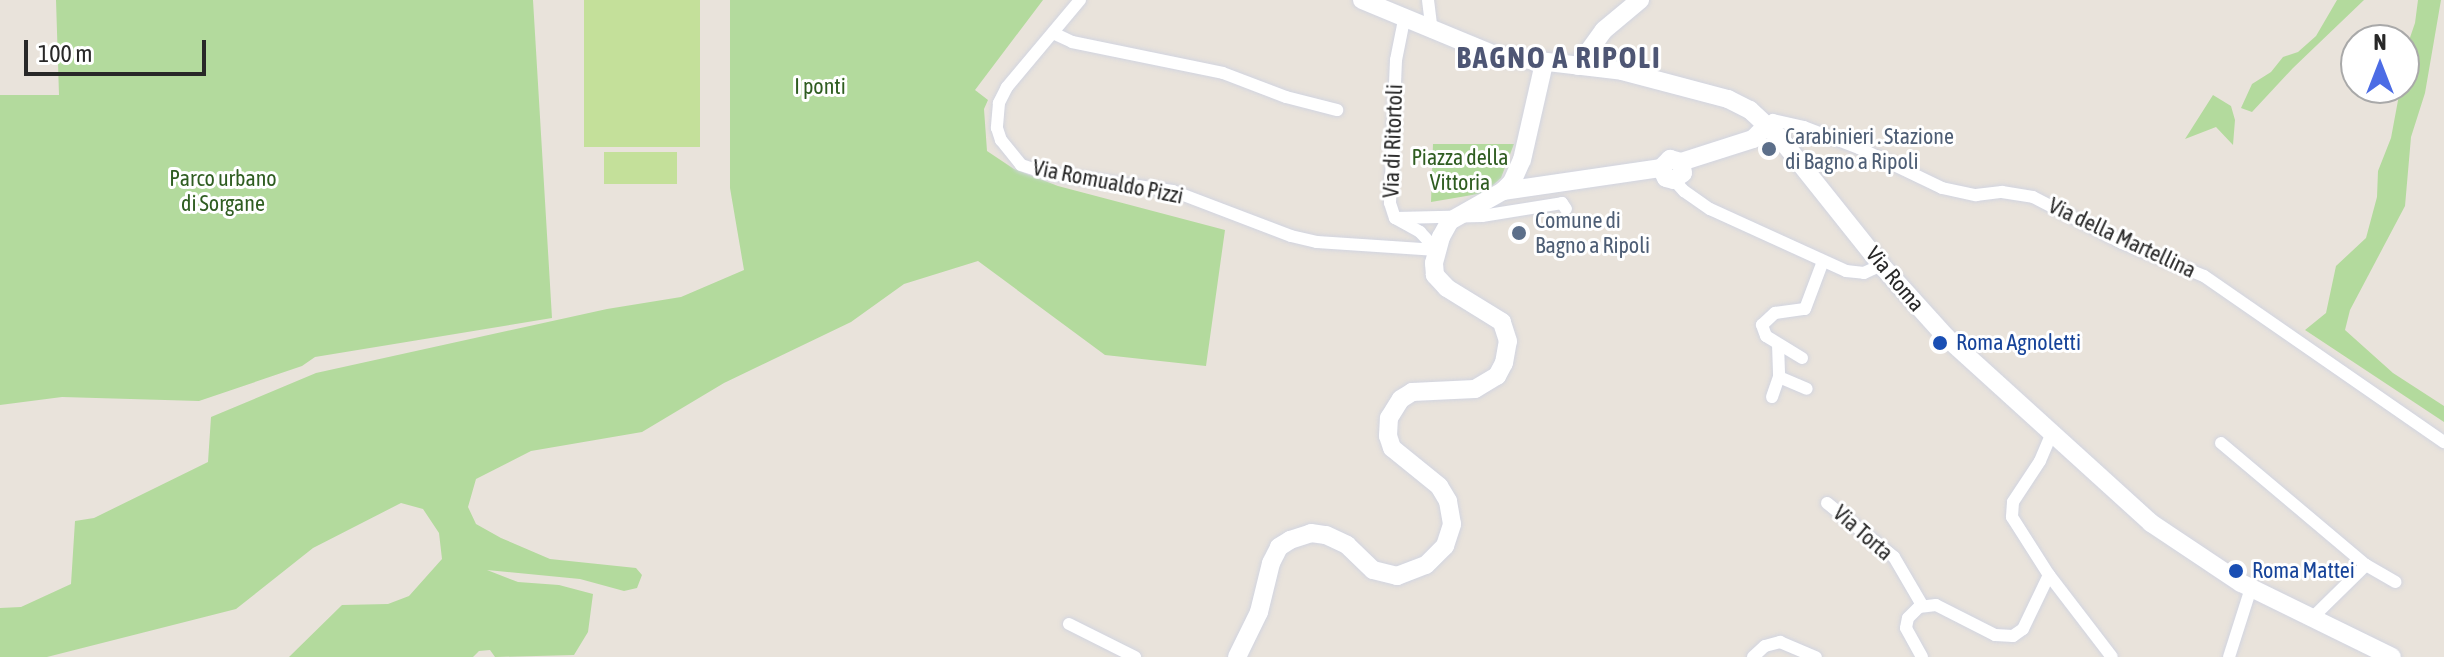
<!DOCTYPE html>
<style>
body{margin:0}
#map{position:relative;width:2444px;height:657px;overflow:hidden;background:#e9e3db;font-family:"Asap Condensed",sans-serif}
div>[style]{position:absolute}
.green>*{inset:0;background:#b3da9d}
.pitch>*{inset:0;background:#c4e09a;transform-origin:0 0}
.roads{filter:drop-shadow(0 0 2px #d1d4e0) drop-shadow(0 0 2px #d1d4e0)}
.street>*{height:12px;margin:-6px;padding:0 6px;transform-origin:6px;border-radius:6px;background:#fff}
.secondary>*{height:18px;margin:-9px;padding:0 9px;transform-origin:9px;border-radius:9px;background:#fff}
.dots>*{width:22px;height:22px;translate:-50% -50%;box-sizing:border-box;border:4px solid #fff;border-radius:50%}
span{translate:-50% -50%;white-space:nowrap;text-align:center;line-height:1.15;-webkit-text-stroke:6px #fff;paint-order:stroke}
.park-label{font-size:22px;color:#2f5d21}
.service-label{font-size:22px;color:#4e5e75}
.left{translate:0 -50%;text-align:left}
.street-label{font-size:22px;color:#282828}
.transit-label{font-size:22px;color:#164399}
.district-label{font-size:30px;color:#4e5674;font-weight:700;letter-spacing:2px}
.north{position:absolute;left:2340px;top:24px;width:80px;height:80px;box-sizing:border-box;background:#fff;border:2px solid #a9a9a9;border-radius:50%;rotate:0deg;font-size:22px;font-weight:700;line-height:32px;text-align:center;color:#282828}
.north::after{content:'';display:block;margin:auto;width:28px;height:36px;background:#4c6ce5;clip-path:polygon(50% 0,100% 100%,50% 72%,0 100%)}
.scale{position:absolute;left:24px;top:40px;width:182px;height:36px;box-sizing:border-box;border:4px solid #282828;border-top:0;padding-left:10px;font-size:24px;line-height:28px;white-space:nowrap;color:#282828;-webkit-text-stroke:6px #fff;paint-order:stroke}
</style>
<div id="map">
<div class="green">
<i style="clip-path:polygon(56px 0,533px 0,552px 318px,315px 357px,302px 366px,199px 401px,62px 397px,0 405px,0 95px,59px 95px)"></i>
<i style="clip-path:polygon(730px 0,1043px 0,975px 90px,988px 100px,984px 109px,987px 151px,1014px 169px,1058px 186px,1225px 230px,1206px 366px,1105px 355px,978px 261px,904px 284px,851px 322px,724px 383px,642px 432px,531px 451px,476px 479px,468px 507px,476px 524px,501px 538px,550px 559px,636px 568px,642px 575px,637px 588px,624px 591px,580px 579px,487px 570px,518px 582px,559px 585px,593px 594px,588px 632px,574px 655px,495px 657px,490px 650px,479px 651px,473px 657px,289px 657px,342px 605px,388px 604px,409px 596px,442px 559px,439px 533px,423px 509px,401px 503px,313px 548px,236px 609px,47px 657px,0 657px,0 608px,21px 607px,71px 584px,75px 521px,94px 518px,208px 462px,211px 417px,316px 373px,607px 309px,681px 297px,744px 270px,730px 188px)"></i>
<i style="clip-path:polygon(2337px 0,2364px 0,2293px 68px,2252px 112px,2241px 108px,2252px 84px,2271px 72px,2283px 57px,2298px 52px,2316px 36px)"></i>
<i style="clip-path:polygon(2418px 0,2441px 0,2425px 93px,2411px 137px,2405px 206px,2350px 310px,2345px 330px,2393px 373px,2444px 406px,2444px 422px,2305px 330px,2326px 313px,2336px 266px,2366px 238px,2377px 197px,2378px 171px,2391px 138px,2399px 95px,2395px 88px,2404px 88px,2404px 55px,2415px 23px)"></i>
<i style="clip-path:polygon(2213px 95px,2231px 106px,2235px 120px,2233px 145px,2216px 127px,2185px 139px)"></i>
<i style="clip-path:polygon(1433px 144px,1514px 144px,1501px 178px,1484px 193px,1431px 202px)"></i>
</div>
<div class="pitch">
<i style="left:584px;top:0;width:116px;height:147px"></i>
<i style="left:604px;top:152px;width:73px;height:32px"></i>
</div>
<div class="roads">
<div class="street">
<i style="left:1080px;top:0;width:114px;rotate:130deg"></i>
<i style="left:1007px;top:87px;width:18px;rotate:117deg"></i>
<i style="left:999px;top:103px;width:25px;rotate:95deg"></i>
<i style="left:997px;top:128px;width:13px;rotate:72deg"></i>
<i style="left:1001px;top:140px;width:32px;rotate:51deg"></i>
<i style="left:1021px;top:165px;width:26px;rotate:18deg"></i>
<i style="left:1046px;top:173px;width:128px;rotate:8.1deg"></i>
<i style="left:1173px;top:191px;width:126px;rotate:20.9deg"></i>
<i style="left:1291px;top:236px;width:27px;rotate:13deg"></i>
<i style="left:1317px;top:242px;width:120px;rotate:3.8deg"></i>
<i style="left:1428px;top:0;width:32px;rotate:83deg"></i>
<i style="left:1404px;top:20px;width:41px;rotate:101.3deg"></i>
<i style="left:1396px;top:60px;width:143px;rotate:92.4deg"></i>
<i style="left:1390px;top:203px;width:16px;rotate:72deg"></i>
<i style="left:1395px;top:218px;width:29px;rotate:29deg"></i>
<i style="left:1420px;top:232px;width:23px;rotate:47deg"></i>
<i style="left:1053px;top:33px;width:21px;rotate:25deg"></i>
<i style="left:1072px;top:42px;width:154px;rotate:11.6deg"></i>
<i style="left:1223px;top:73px;width:67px;rotate:20.9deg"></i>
<i style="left:1286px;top:97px;width:53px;rotate:14.3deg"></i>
<i style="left:1767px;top:125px;width:8px;rotate:-40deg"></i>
<i style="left:1773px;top:120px;width:32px;rotate:13deg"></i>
<i style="left:1804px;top:127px;width:59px;rotate:20.9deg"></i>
<i style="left:1859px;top:148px;width:92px;rotate:25.7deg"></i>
<i style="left:1942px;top:188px;width:35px;rotate:12deg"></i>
<i style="left:1976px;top:195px;width:26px;rotate:-7deg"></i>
<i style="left:2002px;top:192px;width:31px;rotate:9deg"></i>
<i style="left:2033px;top:197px;width:100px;rotate:27.3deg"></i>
<i style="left:2122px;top:243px;width:88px;rotate:21.9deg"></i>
<i style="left:2204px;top:276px;width:292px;rotate:34.7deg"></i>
<i style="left:1674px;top:180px;width:15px;rotate:48deg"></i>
<i style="left:1684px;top:191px;width:32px;rotate:35deg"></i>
<i style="left:1710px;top:209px;width:149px;rotate:24.5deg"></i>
<i style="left:1846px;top:271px;width:18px;rotate:6deg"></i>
<i style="left:1864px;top:273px;width:19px;rotate:-25deg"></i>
<i style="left:1396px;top:218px;width:86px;rotate:-1.3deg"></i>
<i style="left:1482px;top:216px;width:81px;rotate:-9.2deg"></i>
<i style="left:1562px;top:203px;width:7px;rotate:56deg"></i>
<i style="left:1778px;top:344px;width:33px;rotate:88deg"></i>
<i style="left:1779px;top:377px;width:30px;rotate:23deg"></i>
<i style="left:1802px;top:358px;width:42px;rotate:-148.6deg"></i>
<i style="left:1766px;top:336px;width:12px;rotate:-110deg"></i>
<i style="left:1762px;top:325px;width:18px;rotate:-43deg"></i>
<i style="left:1775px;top:313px;width:30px;rotate:-8deg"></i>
<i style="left:1805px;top:309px;width:51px;rotate:-69.4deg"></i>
<i style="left:1772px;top:397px;width:21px;rotate:-71deg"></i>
<i style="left:2051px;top:435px;width:28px;rotate:113deg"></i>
<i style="left:2040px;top:461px;width:49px;rotate:123.4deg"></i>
<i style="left:2013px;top:502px;width:15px;rotate:94deg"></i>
<i style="left:2012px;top:517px;width:69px;rotate:57.5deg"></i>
<i style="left:2049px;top:575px;width:103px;rotate:52.5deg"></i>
<i style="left:2221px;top:443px;width:189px;rotate:40.1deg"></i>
<i style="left:2366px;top:565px;width:76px;rotate:135.5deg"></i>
<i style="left:1827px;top:503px;width:86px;rotate:38.9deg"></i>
<i style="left:1894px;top:557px;width:56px;rotate:59.7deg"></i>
<i style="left:2366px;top:565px;width:34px;rotate:30deg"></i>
<i style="left:1069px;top:624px;width:74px;rotate:26.6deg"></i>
<i style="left:1753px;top:657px;width:16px;rotate:-43deg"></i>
<i style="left:1765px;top:646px;width:16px;rotate:-15deg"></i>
<i style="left:1780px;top:642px;width:39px;rotate:23deg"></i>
<i style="left:1922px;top:657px;width:33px;rotate:-119deg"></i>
<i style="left:1906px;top:628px;width:10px;rotate:-79deg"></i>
<i style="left:1908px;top:618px;width:16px;rotate:-45deg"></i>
<i style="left:1919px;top:607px;width:17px;rotate:-7deg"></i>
<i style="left:1936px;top:605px;width:66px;rotate:27deg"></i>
<i style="left:1995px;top:635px;width:18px;rotate:3deg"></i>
<i style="left:2013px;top:636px;width:12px;rotate:-35deg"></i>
<i style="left:2023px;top:629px;width:60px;rotate:-64.3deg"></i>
<i style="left:2229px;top:657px;width:72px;rotate:-72.3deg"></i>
</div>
<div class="secondary">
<i style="left:1362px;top:0;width:146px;rotate:22.5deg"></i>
<i style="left:1497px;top:56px;width:126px;rotate:6.8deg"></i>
<i style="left:1622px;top:71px;width:110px;rotate:14.8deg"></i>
<i style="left:1728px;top:99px;width:25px;rotate:27deg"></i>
<i style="left:1750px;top:110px;width:40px;rotate:43deg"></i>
<i style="left:1779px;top:137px;width:164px;rotate:51.4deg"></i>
<i style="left:1881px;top:265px;width:97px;rotate:47.9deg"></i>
<i style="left:1946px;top:337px;width:277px;rotate:42.2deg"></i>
<i style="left:2151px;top:523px;width:108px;rotate:33.7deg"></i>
<i style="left:2241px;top:583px;width:168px;rotate:26.1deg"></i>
<i style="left:1578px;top:66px;width:44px;rotate:-54.2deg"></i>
<i style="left:1604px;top:30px;width:47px;rotate:-39.8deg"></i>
<i style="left:1661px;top:168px;width:13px;rotate:-45deg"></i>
<i style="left:1670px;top:159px;width:11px;rotate:15deg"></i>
<i style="left:1681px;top:162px;width:76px;rotate:-17.7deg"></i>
<i style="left:1753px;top:139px;width:20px;rotate:-45deg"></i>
<i style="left:1661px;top:168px;width:11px;rotate:63deg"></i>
<i style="left:1666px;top:178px;width:8px;rotate:14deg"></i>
<i style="left:1674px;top:180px;width:11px;rotate:-38deg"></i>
<i style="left:1683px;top:173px;width:11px;rotate:-100deg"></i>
<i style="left:1503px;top:191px;width:160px;rotate:-8.3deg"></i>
<i style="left:1237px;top:657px;width:50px;rotate:-63.9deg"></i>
<i style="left:1259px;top:612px;width:50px;rotate:-76.2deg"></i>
<i style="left:1271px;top:563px;width:18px;rotate:-63deg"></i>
<i style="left:1279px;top:547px;width:13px;rotate:-32deg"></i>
<i style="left:1290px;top:540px;width:22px;rotate:-18deg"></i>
<i style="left:1311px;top:533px;width:15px;rotate:8deg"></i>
<i style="left:1326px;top:535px;width:23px;rotate:25deg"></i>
<i style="left:1347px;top:545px;width:36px;rotate:44deg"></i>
<i style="left:1373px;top:570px;width:25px;rotate:14deg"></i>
<i style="left:1397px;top:576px;width:31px;rotate:-21deg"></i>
<i style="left:1426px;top:565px;width:27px;rotate:-45deg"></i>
<i style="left:1445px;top:546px;width:23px;rotate:-72deg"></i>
<i style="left:1452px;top:524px;width:23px;rotate:-100deg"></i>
<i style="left:1448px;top:501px;width:17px;rotate:-121deg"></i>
<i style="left:1439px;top:486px;width:60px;rotate:-141deg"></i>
<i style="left:1392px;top:448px;width:13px;rotate:-108deg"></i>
<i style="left:1388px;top:436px;width:18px;rotate:-87deg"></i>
<i style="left:1389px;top:418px;width:22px;rotate:-58deg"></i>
<i style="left:1401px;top:399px;width:13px;rotate:-32deg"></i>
<i style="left:1412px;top:392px;width:63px;rotate:-2.7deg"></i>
<i style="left:1475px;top:389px;width:26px;rotate:-31deg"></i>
<i style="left:1497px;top:376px;width:15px;rotate:-62deg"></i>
<i style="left:1504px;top:363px;width:22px;rotate:-80deg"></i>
<i style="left:1508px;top:341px;width:20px;rotate:-108deg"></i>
<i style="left:1502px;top:322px;width:65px;rotate:-148.3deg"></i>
<i style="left:1447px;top:288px;width:18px;rotate:-133deg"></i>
<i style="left:1435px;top:275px;width:12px;rotate:-95deg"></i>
<i style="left:1434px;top:263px;width:27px;rotate:-75deg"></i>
<i style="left:1441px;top:237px;width:18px;rotate:-61deg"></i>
<i style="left:1450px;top:221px;width:61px;rotate:-29.5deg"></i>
<i style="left:1503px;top:191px;width:13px;rotate:-45deg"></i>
<i style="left:1512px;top:182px;width:24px;rotate:-66deg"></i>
<i style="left:1522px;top:160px;width:99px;rotate:-77.2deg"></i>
</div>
</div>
<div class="dots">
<i style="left:1769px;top:149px;background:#5c6f8a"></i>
<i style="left:1519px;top:233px;background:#5c6f8a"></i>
<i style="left:1940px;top:343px;background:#1a4fb4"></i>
<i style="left:2236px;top:571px;background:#1a4fb4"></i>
</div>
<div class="park-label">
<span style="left:820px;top:87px">I ponti</span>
<span style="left:1460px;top:170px">Piazza della<br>Vittoria</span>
<span style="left:223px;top:191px">Parco urbano<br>di Sorgane</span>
</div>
<div class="service-label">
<span class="left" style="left:1785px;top:149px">Carabinieri . Stazione<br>di Bagno a Ripoli</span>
<span class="left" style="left:1535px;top:233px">Comune di<br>Bagno a Ripoli</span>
</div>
<div class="street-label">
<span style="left:1393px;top:141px;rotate:-88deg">Via di Ritortoli</span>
<span style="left:1108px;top:182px;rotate:11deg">Via Romualdo Pizzi</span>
<span style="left:2122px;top:238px;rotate:25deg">Via della Martellina</span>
<span style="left:1895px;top:279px;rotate:50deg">Via Roma</span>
<span style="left:1863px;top:533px;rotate:41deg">Via Torta</span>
</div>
<div class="transit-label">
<span class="left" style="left:1956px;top:343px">Roma Agnoletti</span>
<span class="left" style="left:2252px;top:571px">Roma Mattei</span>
</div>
<div class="district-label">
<span style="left:1559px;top:57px">BAGNO A RIPOLI</span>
</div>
<div class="north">N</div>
<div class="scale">100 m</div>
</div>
